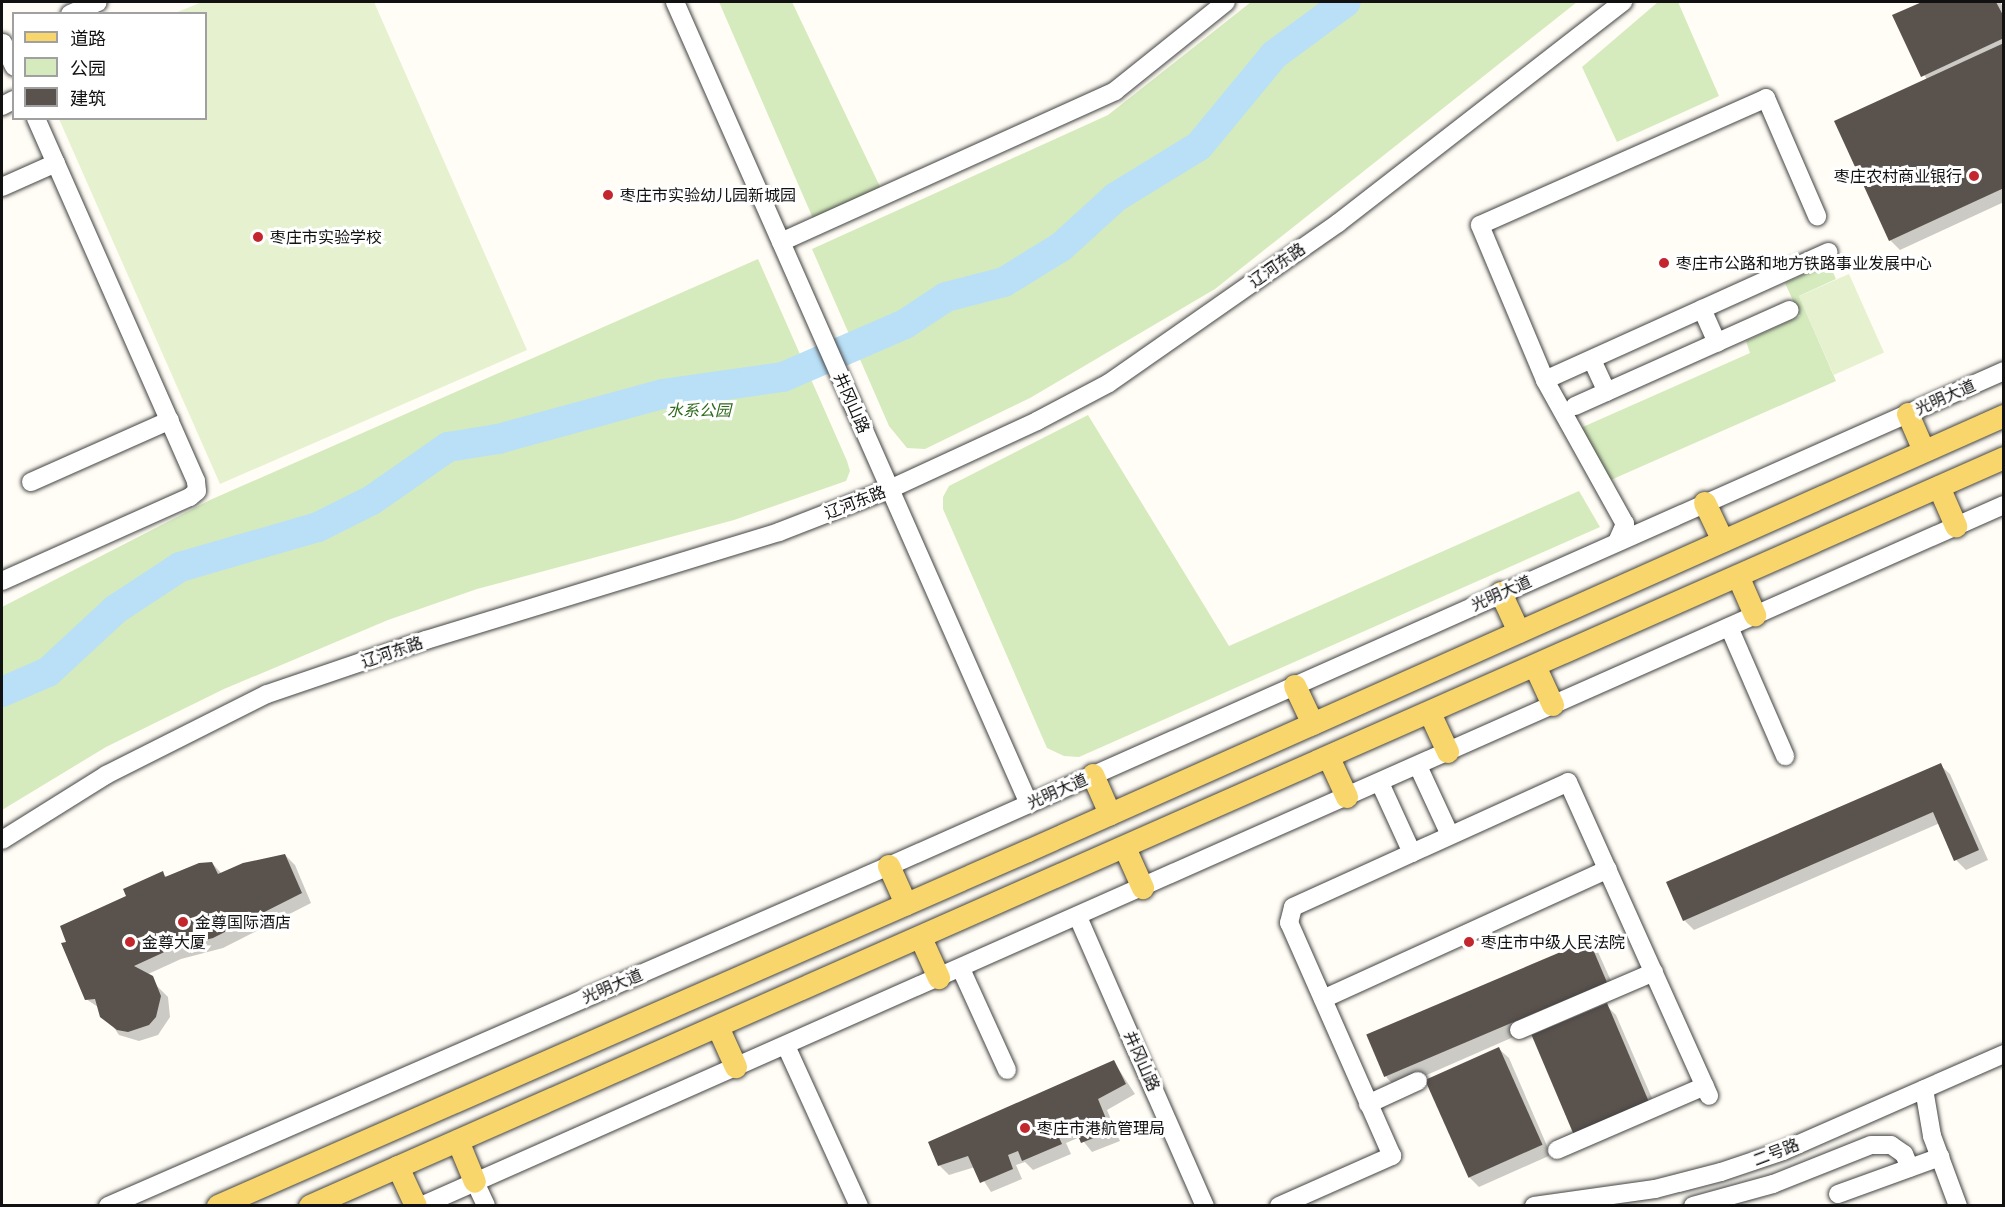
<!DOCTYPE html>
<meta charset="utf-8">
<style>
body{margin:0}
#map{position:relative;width:2005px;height:1207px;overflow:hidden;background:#fffdf5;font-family:"IBM Plex Serif","Noto Sans SC",serif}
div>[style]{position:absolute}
.green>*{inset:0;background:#d5ebbd}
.pitch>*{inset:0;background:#e6f2cf;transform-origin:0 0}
.shadow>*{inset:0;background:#0003}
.river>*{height:30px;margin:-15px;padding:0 15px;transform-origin:15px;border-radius:15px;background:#b9e0f7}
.building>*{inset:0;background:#5a524d;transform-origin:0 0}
.roads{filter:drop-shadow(0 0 2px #444) drop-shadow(0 0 2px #444)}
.minor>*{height:18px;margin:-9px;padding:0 9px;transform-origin:9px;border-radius:9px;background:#fff}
.major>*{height:22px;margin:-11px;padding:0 11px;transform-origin:11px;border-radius:11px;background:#f9d66b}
.dots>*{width:16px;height:16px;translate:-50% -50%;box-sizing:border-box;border:3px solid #fff;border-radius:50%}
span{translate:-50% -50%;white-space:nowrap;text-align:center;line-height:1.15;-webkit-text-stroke:6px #fff;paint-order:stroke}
.poi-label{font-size:16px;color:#111}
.right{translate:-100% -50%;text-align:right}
.left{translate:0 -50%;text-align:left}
.street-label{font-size:16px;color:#111}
.park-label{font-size:16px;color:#2f6b1f;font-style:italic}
.frame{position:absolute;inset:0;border:3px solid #111;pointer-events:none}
.legend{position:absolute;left:12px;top:12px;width:195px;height:108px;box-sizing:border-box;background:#fff;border:2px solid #a0a0a0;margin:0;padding:8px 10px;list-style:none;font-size:18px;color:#111}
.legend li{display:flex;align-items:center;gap:12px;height:30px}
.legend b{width:30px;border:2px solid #a0a0a0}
</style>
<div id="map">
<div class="green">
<i style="clip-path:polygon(719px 2px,792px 2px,883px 193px,815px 223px)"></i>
<i style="clip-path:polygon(1251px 2px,1577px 2px,1215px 289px,1030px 398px,925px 449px,907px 448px,889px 426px,812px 249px,1108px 115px)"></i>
<i style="clip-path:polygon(1658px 2px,1678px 2px,1719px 96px,1617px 142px,1582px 67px)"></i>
<i style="clip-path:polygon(758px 259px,847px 461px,850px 471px,846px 481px,734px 520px,477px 589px,388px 620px,224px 689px,106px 747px,2px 810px,2px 607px,210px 500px)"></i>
<i style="clip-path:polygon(1829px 263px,1836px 279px,1799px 296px,1836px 381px,1597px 486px,1576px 430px,1750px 353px,1746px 341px,1800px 316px,1785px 283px)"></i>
<i style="clip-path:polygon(1088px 415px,1229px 646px,1579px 491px,1600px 527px,1079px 757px,1064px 756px,1047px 748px,943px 509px,943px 497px,949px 486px)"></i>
</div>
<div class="pitch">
<i style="clip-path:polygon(202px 2px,374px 2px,527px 350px,220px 484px,59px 119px,206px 118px,206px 14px,175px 13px)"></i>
<i style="left:1849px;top:274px;width:86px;height:55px;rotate:66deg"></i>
</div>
<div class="shadow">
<i style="clip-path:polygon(1925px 2px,2000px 2px,2004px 8px,2004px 202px,1900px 250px,1890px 240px,1927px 80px,1894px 16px)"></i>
<i style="clip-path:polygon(1940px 765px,1950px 774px,1988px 860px,1966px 870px,1956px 860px,1940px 823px,1694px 930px,1684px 920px)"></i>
<i style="clip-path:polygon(285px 855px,295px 865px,311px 903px,223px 948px,181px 959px,146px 975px,168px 997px,170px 1017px,158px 1035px,139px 1041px,119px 1035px,101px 1009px,86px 999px,128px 897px,162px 873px,168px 878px,212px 863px,222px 874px)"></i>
<i style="clip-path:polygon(1588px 942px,1598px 952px,1616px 992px,1397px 1088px,1387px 1078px,1369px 1038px)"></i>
<i style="clip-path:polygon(1606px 1005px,1616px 1015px,1658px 1112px,1534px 1037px)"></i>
<i style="clip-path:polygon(1499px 1049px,1509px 1058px,1551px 1155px,1479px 1187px,1469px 1177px)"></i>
<i style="clip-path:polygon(1114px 1062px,1135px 1094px,1107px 1110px,1120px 1141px,1092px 1152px,1080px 1137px,1066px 1143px,1071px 1154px,1033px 1170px,1025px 1162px,1016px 1165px,1022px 1179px,991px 1192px,975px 1167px,949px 1175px,939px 1165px)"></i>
</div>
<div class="river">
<i style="left:2px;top:692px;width:50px;rotate:-23.5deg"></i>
<i style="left:48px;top:672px;width:93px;rotate:-42.8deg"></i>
<i style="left:116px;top:609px;width:77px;rotate:-33.3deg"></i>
<i style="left:180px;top:567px;width:144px;rotate:-16.2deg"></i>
<i style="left:318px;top:527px;width:60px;rotate:-26.6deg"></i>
<i style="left:372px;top:500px;width:93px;rotate:-34.9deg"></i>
<i style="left:448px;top:447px;width:51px;rotate:-9.1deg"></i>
<i style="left:498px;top:439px;width:170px;rotate:-15.3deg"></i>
<i style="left:662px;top:394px;width:122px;rotate:-8deg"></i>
<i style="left:783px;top:377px;width:133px;rotate:-23.5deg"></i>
<i style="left:905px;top:324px;width:49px;rotate:-33.4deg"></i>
<i style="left:946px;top:297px;width:60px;rotate:-14.5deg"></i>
<i style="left:1004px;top:282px;width:67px;rotate:-31.6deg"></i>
<i style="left:1061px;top:247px;width:74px;rotate:-42.3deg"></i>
<i style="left:1116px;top:197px;width:97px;rotate:-31.6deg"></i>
<i style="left:1199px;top:146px;width:118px;rotate:-50.5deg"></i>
<i style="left:1274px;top:55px;width:89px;rotate:-36.4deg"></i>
</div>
<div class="building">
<i style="clip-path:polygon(1922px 2px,1996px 2px,2004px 17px,2004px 38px,1921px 77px,1892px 15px)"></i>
<i style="clip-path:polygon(2004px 43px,2004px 188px,1889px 241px,1834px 121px)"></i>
<i style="clip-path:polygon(1941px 763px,1979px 850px,1954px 861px,1933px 812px,1683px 921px,1666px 882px)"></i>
<i style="clip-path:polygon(285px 854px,302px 893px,213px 938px,171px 949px,134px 966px,153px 976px,161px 996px,156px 1017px,149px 1025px,128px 1032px,117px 1030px,100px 1017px,95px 999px,85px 1000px,61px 943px,66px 942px,60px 926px,126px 896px,123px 889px,163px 871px,165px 877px,199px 863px,212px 862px,218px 874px,243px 863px)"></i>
<i style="left:1589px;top:940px;width:46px;height:242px;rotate:67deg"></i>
<i style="left:1607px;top:1003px;width:108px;height:82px;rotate:67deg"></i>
<i style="left:1499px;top:1047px;width:107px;height:81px;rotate:66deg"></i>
<i style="clip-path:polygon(1114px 1060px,1126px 1084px,1098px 1099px,1111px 1131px,1081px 1143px,1074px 1126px,1057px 1133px,1062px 1144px,1022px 1161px,1018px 1151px,1008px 1155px,1013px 1169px,980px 1183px,968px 1156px,938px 1166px,928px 1142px)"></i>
</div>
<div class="roads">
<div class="minor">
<i style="left:675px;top:2px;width:877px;rotate:66.18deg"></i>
<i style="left:70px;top:14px;width:30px;rotate:-23deg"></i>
<i style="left:3px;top:43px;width:26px;rotate:65deg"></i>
<i style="left:2px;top:106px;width:13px;rotate:-27deg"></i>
<i style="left:2px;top:187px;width:59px;rotate:-24deg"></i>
<i style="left:781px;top:242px;width:367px;rotate:-24.3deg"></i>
<i style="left:1115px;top:91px;width:142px;rotate:-38.7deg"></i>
<i style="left:1702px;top:309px;width:37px;rotate:66deg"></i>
<i style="left:1592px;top:360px;width:35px;rotate:65deg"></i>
<i style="left:1545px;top:380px;width:311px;rotate:-24.3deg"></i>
<i style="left:1575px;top:406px;width:235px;rotate:-24.1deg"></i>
<i style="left:31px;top:482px;width:152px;rotate:-24deg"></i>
<i style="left:1617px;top:542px;width:20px;rotate:-66deg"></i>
<i style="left:1625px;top:524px;width:165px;rotate:-119.1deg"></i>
<i style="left:1545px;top:380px;width:168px;rotate:-112.8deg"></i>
<i style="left:1480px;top:225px;width:313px;rotate:-23.9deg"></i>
<i style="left:1766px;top:98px;width:129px;rotate:66.6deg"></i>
<i style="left:2px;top:581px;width:206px;rotate:-24.1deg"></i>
<i style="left:190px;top:497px;width:9px;rotate:-41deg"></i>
<i style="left:197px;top:491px;width:10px;rotate:-96deg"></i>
<i style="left:196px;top:481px;width:397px;rotate:-113.8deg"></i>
<i style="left:1729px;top:627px;width:141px;rotate:66.5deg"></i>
<i style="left:1418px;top:766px;width:76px;rotate:65.1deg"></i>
<i style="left:1380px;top:783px;width:77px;rotate:65.4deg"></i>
<i style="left:2px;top:840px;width:123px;rotate:-32deg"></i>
<i style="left:106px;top:775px;width:180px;rotate:-26.7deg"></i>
<i style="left:267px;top:694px;width:168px;rotate:-18.8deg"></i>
<i style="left:426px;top:640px;width:369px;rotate:-17deg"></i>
<i style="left:779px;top:532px;width:119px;rotate:-21.2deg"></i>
<i style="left:890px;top:489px;width:162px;rotate:-24.8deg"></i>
<i style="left:1037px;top:421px;width:81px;rotate:-27.8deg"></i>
<i style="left:1109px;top:383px;width:279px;rotate:-34.9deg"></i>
<i style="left:1338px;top:223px;width:361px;rotate:-37.8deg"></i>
<i style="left:1078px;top:917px;width:316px;rotate:66.3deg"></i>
<i style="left:961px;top:969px;width:111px;rotate:65.5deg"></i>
<i style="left:1323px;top:999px;width:313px;rotate:-24.5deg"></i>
<i style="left:1519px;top:1030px;width:147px;rotate:-23.2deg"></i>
<i style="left:786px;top:1046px;width:176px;rotate:65.5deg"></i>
<i style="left:1924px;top:1089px;width:48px;rotate:80.3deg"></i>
<i style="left:1932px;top:1136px;width:75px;rotate:69.6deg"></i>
<i style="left:1368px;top:1104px;width:55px;rotate:-24.7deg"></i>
<i style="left:1557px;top:1150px;width:161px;rotate:-23.4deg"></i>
<i style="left:475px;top:1182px;width:26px;rotate:65deg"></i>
<i style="left:1838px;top:1194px;width:109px;rotate:-19.9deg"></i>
<i style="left:108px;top:1206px;width:852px;rotate:-23.53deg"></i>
<i style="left:889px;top:866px;width:1220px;rotate:-23.94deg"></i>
<i style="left:421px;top:1206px;width:1731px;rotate:-23.89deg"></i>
<i style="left:1279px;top:1206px;width:124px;rotate:-23.9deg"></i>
<i style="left:1392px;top:1156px;width:255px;rotate:-113.8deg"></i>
<i style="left:1289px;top:923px;width:16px;rotate:-76deg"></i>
<i style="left:1293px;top:907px;width:302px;rotate:-24.4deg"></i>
<i style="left:1568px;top:782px;width:344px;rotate:65.8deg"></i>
<i style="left:1534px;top:1206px;width:122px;rotate:-8deg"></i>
<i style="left:1655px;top:1189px;width:68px;rotate:-14.4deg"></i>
<i style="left:1721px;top:1172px;width:65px;rotate:-18.7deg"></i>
<i style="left:1783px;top:1151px;width:241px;rotate:-23.7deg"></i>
<i style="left:1693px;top:1206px;width:83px;rotate:-15.4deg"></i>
<i style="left:1773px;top:1184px;width:105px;rotate:-21.7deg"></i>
<i style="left:1871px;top:1145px;width:20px"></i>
<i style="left:1891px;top:1145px;width:16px;rotate:35deg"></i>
<i style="left:1904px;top:1154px;width:15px;rotate:67deg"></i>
</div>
<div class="major">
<i style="left:1908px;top:414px;width:40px;rotate:66.6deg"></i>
<i style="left:1939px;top:487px;width:43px;rotate:66.4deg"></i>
<i style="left:1705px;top:503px;width:42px;rotate:64.7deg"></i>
<i style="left:1738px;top:576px;width:43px;rotate:66.4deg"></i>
<i style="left:1501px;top:593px;width:43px;rotate:65.2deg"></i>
<i style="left:1535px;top:666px;width:43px;rotate:65.2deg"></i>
<i style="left:1295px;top:686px;width:42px;rotate:64.7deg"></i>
<i style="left:1430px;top:713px;width:43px;rotate:65.2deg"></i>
<i style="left:1329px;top:758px;width:43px;rotate:65.2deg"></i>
<i style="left:1093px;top:775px;width:43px;rotate:66.4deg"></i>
<i style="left:1125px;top:848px;width:44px;rotate:65.8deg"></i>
<i style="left:889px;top:866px;width:42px;rotate:65.9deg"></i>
<i style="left:921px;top:938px;width:44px;rotate:65.8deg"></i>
<i style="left:718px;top:1027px;width:44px;rotate:65.8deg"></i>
<i style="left:458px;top:1141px;width:44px;rotate:67.5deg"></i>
<i style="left:398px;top:1167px;width:43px;rotate:65.2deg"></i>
<i style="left:218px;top:1206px;width:884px;rotate:-23.67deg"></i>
<i style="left:1028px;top:851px;width:1069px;rotate:-24.02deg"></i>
<i style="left:310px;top:1206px;width:1852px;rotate:-23.82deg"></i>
</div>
</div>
<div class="dots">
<i style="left:1974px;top:176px;background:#c4262e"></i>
<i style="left:608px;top:195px;background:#c4262e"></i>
<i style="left:258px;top:237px;background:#c4262e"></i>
<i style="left:1664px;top:263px;background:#c4262e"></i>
<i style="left:183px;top:922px;background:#c4262e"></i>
<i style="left:130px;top:942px;background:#c4262e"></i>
<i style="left:1469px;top:942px;background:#c4262e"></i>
<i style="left:1025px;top:1128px;background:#c4262e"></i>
</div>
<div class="poi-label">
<span class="right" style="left:1962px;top:176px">枣庄农村商业银行</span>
<span class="left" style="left:620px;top:195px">枣庄市实验幼儿园新城园</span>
<span class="left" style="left:270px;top:237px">枣庄市实验学校</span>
<span class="left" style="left:1676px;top:263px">枣庄市公路和地方铁路事业发展中心</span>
<span class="left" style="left:195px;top:922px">金尊国际酒店</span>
<span class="left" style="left:142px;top:942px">金尊大厦</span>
<span class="left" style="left:1481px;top:942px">枣庄市中级人民法院</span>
<span class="left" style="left:1037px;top:1128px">枣庄市港航管理局</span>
</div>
<div class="street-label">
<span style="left:1277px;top:265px;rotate:-35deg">辽河东路</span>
<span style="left:1945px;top:397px;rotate:-24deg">光明大道</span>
<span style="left:852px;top:403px;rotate:66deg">井冈山路</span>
<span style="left:855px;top:502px;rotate:-21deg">辽河东路</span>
<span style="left:1501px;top:593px;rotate:-24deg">光明大道</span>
<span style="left:392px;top:652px;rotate:-19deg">辽河东路</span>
<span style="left:1057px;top:791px;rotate:-24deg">光明大道</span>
<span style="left:612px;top:986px;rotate:-23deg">光明大道</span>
<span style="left:1142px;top:1061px;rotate:66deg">井冈山路</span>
<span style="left:1776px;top:1152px;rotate:-21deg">二号路</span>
</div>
<div class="park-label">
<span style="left:699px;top:410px">水系公园</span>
</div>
<div class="frame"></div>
<ul class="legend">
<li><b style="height:8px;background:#f9d66b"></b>道路</li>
<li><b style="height:16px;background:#d5ebbd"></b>公园</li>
<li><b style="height:16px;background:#5a524d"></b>建筑</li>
</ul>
</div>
